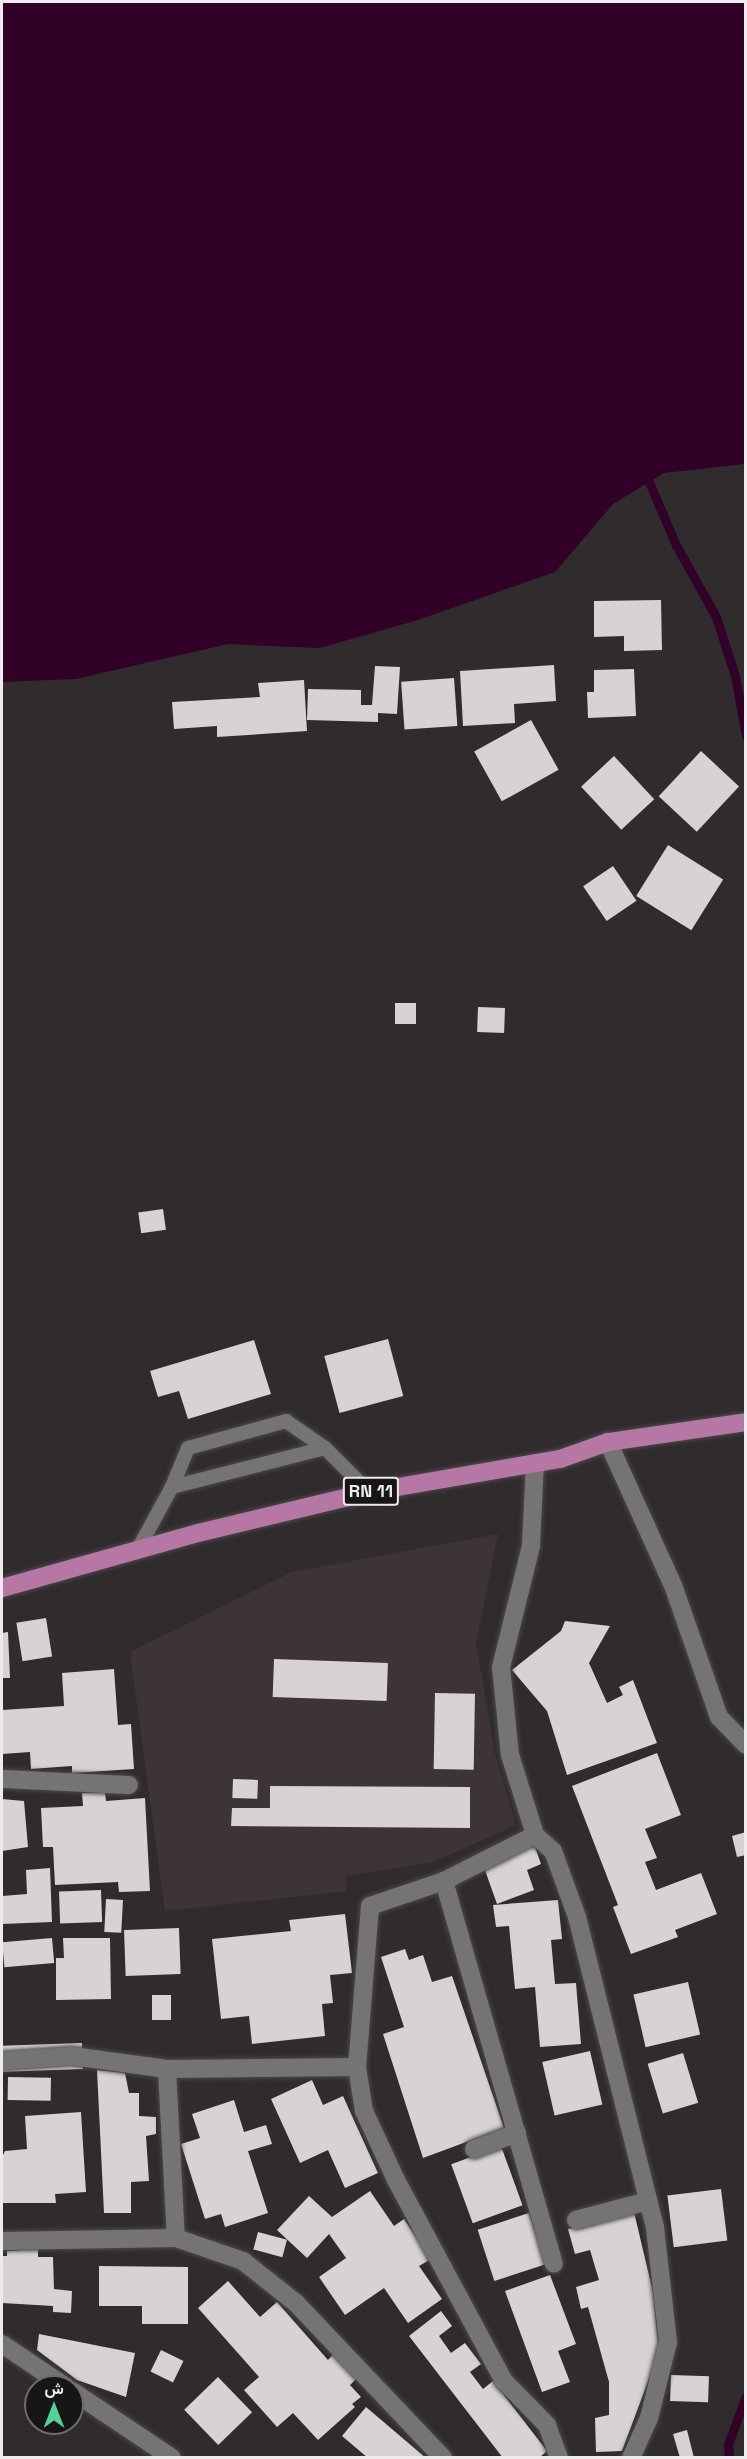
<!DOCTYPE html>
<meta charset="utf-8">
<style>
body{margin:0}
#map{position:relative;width:747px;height:2459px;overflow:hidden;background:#302c2e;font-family:"Space Grotesk",Vazirmatn,sans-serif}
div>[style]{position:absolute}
.built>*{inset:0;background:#3d343a}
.water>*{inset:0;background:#310127}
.stream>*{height:9px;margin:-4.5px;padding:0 4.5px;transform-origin:4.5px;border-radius:4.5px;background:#310127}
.building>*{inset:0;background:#d6d2d5;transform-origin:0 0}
.roads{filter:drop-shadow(0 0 2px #4b484a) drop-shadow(0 0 2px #4b484a)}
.service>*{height:14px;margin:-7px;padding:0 7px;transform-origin:7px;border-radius:7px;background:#767375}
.minor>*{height:18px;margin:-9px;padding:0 9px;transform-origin:9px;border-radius:9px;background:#767375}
.primary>*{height:18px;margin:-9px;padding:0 9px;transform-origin:9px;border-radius:9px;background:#b677a4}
span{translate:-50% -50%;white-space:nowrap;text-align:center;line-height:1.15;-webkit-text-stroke:6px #171516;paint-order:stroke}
.shield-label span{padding:2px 4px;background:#171516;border:2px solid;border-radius:4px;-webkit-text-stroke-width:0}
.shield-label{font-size:18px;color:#edebed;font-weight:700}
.frame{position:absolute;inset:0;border:3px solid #edebed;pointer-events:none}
.north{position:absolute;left:24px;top:2375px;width:60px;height:60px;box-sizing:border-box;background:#171516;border:2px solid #6d6b6c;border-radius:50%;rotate:0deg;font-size:16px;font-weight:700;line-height:24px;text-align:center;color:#edebed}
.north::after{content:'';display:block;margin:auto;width:21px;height:27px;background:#54d396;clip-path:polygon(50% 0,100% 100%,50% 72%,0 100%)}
</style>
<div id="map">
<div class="built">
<i style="clip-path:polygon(498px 1534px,476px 1643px,495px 1754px,516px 1825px,433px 1862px,346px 1876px,347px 1891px,165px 1911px,130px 1652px,292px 1572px)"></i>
</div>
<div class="water">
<i style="clip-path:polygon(2px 2px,745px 2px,745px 464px,664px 473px,613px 504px,555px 572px,418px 620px,320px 648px,228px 644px,76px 679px,2px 682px)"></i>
</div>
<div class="stream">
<i style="left:649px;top:482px;width:69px;rotate:66.8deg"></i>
<i style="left:676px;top:545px;width:82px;rotate:60.9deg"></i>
<i style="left:716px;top:617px;width:62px;rotate:72.1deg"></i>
<i style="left:735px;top:676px;width:61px;rotate:79.6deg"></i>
<i style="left:729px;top:2458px;width:14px;rotate:-94deg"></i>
<i style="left:728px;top:2444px;width:51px;rotate:-69.4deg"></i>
</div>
<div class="building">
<i style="clip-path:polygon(661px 600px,662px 650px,624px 651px,624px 636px,594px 637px,594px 601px)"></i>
<i style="clip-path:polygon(554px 665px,556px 701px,514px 704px,515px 723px,463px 726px,460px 671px)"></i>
<i style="clip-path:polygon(375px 666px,400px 667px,397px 714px,378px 713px,378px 722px,307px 720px,308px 689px,361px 690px,361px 705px,372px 705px)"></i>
<i style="clip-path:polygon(634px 669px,636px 716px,588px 718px,587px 692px,594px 692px,594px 670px)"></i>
<i style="left:454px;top:678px;width:48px;height:53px;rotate:86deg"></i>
<i style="clip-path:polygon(304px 680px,307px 731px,217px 737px,217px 726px,174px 729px,172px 702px,260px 697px,258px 683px)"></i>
<i style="left:531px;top:720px;width:57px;height:65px;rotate:61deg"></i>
<i style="left:701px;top:751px;width:52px;height:62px;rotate:43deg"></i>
<i style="left:614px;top:756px;width:59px;height:45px;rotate:47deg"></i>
<i style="left:668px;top:845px;width:65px;height:60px;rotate:32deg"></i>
<i style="left:613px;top:866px;width:42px;height:36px;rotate:56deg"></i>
<i style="left:395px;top:1003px;width:21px;height:21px"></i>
<i style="left:478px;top:1007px;width:27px;height:25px;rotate:2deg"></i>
<i style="left:163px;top:1209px;width:21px;height:25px;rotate:82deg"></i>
<i style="left:388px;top:1339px;width:59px;height:66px;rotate:75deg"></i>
<i style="clip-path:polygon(254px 1340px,271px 1394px,188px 1419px,179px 1391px,158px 1397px,150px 1371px)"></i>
<i style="left:46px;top:1618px;width:39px;height:30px;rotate:81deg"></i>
<i style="clip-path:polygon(565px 1621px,610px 1626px,589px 1663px,607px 1703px,623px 1695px,619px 1687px,633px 1680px,657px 1743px,567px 1775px,547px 1711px,512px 1670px,561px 1631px)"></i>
<i style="clip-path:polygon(8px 1632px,10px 1678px,2px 1678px,2px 1633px)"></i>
<i style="left:274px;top:1659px;width:114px;height:38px;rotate:2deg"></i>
<i style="clip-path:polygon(114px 1669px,118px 1725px,131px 1724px,134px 1769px,72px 1773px,72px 1766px,31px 1769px,30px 1752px,2px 1754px,2px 1710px,64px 1706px,62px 1673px)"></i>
<i style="left:435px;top:1693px;width:40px;height:76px;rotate:1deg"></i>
<i style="clip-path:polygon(657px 1753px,681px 1815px,645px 1829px,657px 1858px,645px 1862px,656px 1890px,701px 1873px,717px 1914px,675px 1930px,678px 1937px,631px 1954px,613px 1907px,618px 1905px,572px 1786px)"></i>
<i style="left:233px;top:1779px;width:25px;height:19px;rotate:2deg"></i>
<i style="clip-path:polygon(270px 1786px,470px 1787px,470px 1828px,231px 1826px,232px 1808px,270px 1808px)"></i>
<i style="clip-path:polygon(105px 1792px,106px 1801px,145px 1798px,150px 1891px,119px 1892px,118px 1882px,55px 1885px,53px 1847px,43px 1847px,41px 1808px,83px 1806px,82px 1793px)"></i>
<i style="clip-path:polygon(2px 1799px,24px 1801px,28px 1847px,2px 1851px)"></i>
<i style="clip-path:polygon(746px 1832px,746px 1855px,737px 1857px,732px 1836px)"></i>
<i style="clip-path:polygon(533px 1841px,541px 1864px,527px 1870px,534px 1890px,497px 1904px,481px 1859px)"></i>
<i style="clip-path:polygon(50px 1868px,52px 1922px,2px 1924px,2px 1896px,27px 1894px,26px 1870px)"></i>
<i style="left:101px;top:1890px;width:32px;height:42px;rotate:88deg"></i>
<i style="left:106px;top:1899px;width:17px;height:33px;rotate:3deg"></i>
<i style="clip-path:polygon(558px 1900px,562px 1939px,551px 1940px,555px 1984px,576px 1983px,581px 2044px,540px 2047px,535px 1987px,515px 1989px,509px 1926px,496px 1927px,493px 1905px)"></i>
<i style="clip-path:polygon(345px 1914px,352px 1973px,330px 1975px,333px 2003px,322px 2004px,325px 2036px,252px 2044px,249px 2016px,221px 2019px,212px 1939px,291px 1931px,289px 1920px)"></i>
<i style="left:179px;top:1928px;width:46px;height:55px;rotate:88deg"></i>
<i style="left:52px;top:1938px;width:25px;height:50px;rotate:85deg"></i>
<i style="clip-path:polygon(63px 1938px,110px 1938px,111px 1999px,56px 2000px,56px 1958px,64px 1958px)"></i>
<i style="clip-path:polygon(405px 1949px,409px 1960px,423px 1955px,432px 1982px,452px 1976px,504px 2128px,423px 2158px,383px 2034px,404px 2027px,381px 1957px)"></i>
<i style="left:688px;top:1982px;width:54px;height:56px;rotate:77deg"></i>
<i style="left:152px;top:1995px;width:19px;height:25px"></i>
<i style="left:82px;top:2043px;width:26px;height:80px;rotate:88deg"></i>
<i style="left:590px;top:2051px;width:55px;height:49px;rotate:77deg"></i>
<i style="left:683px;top:2053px;width:52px;height:37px;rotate:73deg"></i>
<i style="clip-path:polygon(97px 2070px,125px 2073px,129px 2093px,139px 2093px,139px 2116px,156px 2117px,156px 2134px,146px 2136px,149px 2181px,131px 2182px,131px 2213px,104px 2213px)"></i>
<i style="left:8px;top:2077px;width:43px;height:23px;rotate:1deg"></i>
<i style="clip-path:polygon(312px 2080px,323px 2105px,343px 2096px,378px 2173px,345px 2188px,328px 2150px,300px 2163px,271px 2099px)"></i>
<i style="clip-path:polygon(234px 2100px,244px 2132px,266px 2125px,272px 2144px,248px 2151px,268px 2213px,225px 2227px,221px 2214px,205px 2219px,181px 2144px,200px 2138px,192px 2114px)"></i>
<i style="clip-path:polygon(81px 2112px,86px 2192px,55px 2194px,56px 2203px,2px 2203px,2px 2157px,5px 2151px,27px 2149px,25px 2116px)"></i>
<i style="left:501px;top:2146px;width:63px;height:53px;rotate:70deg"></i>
<i style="left:721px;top:2189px;width:52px;height:54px;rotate:83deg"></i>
<i style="clip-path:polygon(370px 2191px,394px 2226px,404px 2219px,431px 2259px,419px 2266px,442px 2299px,408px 2323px,384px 2288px,345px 2315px,319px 2277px,346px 2258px,329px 2234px,307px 2258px,277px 2230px,309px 2196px,332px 2217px)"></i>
<i style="clip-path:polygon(634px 2212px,653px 2292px,659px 2352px,622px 2451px,596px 2452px,595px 2418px,609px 2415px,609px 2382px,588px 2307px,581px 2309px,576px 2287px,599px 2280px,590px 2250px,575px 2254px,568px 2229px)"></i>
<i style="left:529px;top:2213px;width:54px;height:54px;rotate:72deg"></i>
<i style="left:258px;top:2232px;width:30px;height:18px;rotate:15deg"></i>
<i style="clip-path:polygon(38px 2249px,38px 2257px,53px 2257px,54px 2289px,72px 2291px,71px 2313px,53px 2312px,53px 2306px,2px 2303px,2px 2256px,7px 2256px,7px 2251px)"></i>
<i style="clip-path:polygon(99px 2266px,188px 2267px,188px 2324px,142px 2324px,142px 2306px,99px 2306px)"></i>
<i style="clip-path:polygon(550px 2275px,576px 2344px,558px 2351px,570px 2382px,542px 2392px,505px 2291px)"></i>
<i style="clip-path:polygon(228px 2281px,260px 2317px,277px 2302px,328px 2360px,341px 2346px,365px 2370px,350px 2385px,361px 2397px,352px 2404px,355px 2407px,318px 2440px,293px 2413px,277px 2427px,244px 2390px,259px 2377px,198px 2308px)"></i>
<i style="clip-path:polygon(441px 2311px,452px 2326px,439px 2336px,451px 2353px,465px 2343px,481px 2364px,470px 2372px,483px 2389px,493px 2381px,547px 2451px,539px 2458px,503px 2458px,409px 2336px)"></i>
<i style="clip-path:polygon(39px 2334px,135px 2353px,126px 2397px,77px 2380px,37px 2350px)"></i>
<i style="left:161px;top:2350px;width:25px;height:24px;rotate:26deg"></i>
<i style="left:671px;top:2375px;width:38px;height:26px;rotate:2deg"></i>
<i style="left:218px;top:2377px;width:49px;height:47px;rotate:46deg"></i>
<i style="clip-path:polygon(366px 2407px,426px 2458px,368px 2458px,342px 2436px)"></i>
<i style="clip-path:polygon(687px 2430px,694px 2458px,680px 2458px,673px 2434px)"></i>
</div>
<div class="roads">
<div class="service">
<i style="left:172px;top:1487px;width:42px;rotate:-67.7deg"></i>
<i style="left:188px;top:1448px;width:102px;rotate:-15.4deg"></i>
<i style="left:286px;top:1421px;width:47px;rotate:34.7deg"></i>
<i style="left:138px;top:1549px;width:71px;rotate:-61.3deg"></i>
<i style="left:172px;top:1487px;width:158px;rotate:-14.3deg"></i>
<i style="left:325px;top:1448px;width:62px;rotate:45deg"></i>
</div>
<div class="minor">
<i style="left:608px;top:1442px;width:157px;rotate:65.6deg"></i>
<i style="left:673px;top:1585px;width:140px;rotate:70.8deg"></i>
<i style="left:719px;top:1717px;width:39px;rotate:46deg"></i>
<i style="left:535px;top:1463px;width:83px;rotate:92.8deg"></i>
<i style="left:531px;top:1546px;width:125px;rotate:103.9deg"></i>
<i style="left:501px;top:1667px;width:88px;rotate:84.2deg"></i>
<i style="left:510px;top:1755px;width:84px;rotate:72.6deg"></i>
<i style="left:535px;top:1835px;width:24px;rotate:42deg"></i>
<i style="left:553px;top:1851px;width:70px;rotate:70deg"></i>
<i style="left:577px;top:1917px;width:321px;rotate:75.9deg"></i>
<i style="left:655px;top:2228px;width:115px;rotate:83.5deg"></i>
<i style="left:668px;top:2342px;width:78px;rotate:104deg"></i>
<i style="left:649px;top:2418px;width:44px;rotate:114.2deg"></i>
<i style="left:2px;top:1779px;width:127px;rotate:2.7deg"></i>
<i style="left:535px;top:1835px;width:102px;rotate:153.2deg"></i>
<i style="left:444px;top:1881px;width:78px;rotate:161.3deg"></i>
<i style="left:370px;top:1906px;width:162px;rotate:94.6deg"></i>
<i style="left:357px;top:2067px;width:45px;rotate:81deg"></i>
<i style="left:364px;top:2111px;width:76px;rotate:65.1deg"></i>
<i style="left:396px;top:2180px;width:228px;rotate:61.8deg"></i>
<i style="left:504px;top:2381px;width:62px;rotate:45.7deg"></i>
<i style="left:547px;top:2425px;width:35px;rotate:70deg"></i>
<i style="left:444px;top:1881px;width:398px;rotate:74deg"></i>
<i style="left:2px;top:2061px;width:70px;rotate:-4.1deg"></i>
<i style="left:72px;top:2056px;width:96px;rotate:7.8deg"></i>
<i style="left:167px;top:2069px;width:190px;rotate:-0.6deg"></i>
<i style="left:167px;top:2069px;width:169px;rotate:87deg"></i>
<i style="left:474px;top:2149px;width:46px;rotate:-20.4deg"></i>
<i style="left:576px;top:2220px;width:74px;rotate:-14.8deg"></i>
<i style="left:2px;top:2241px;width:174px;rotate:-1deg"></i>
<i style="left:176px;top:2238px;width:71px;rotate:18.9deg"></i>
<i style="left:243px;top:2261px;width:68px;rotate:38.4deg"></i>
<i style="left:296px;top:2303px;width:214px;rotate:46.5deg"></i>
<i style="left:2px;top:2344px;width:77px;rotate:33.9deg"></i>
<i style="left:72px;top:2391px;width:120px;rotate:33.8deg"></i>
</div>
<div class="primary">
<i style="left:2px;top:1588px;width:204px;rotate:-15.7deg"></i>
<i style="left:198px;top:1533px;width:176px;rotate:-13.5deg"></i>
<i style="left:369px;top:1492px;width:194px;rotate:-9.8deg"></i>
<i style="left:560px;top:1459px;width:51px;rotate:-19.5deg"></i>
<i style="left:608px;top:1442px;width:139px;rotate:-8.2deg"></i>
</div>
</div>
<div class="shield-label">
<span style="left:371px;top:1491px">RN 11</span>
</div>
<div class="frame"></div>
<div class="north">ش</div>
</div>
